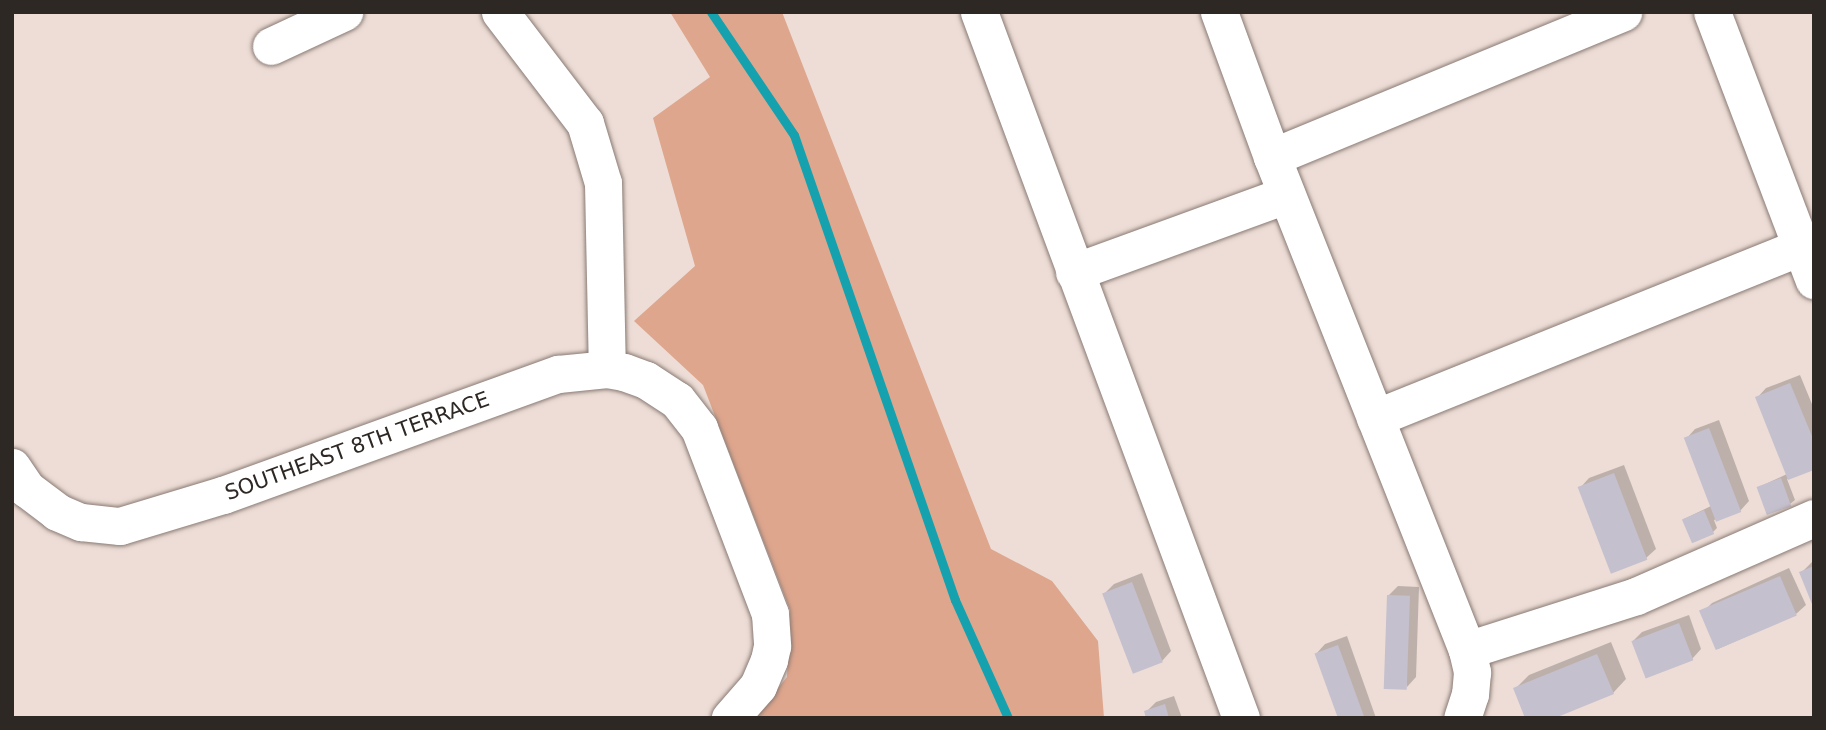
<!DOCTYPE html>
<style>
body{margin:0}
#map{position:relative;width:1826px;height:730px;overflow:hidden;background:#edddd6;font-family:"DejaVu Sans",sans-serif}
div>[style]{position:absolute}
.green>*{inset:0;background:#dea68d}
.shadow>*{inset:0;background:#0003}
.stream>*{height:9px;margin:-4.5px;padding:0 4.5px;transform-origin:4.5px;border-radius:4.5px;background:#15a2ae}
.building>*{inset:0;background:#c5c0ce;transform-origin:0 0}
.roads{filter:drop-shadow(0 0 2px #897a74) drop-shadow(0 0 2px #897a74)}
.minor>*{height:37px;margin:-18.5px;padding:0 18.5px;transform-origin:18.5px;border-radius:18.5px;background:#fff}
span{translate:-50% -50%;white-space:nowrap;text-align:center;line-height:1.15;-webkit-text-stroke:5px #fff;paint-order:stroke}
.street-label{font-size:21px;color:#2e2825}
.frame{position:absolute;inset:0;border:14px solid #2e2825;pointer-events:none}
</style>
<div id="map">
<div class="green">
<i style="clip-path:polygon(670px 12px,782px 12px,991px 549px,1052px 581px,1098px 641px,1104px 718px,754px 718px,787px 677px,790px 610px,703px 385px,634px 321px,695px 266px,653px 118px,710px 77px)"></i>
</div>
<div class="shadow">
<i style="clip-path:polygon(1800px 375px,1814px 409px,1814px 468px,1787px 479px,1795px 500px,1790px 504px,1759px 487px,1787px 474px,1757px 398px,1766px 388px)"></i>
<i style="clip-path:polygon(1719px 420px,1749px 501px,1740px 511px,1714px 520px,1717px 528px,1713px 532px,1684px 519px,1711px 506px,1686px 439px,1695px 429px)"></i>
<i style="clip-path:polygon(1624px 465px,1656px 549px,1646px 558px,1580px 488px,1589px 478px)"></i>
<i style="clip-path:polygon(1814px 560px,1814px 604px,1801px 573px)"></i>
<i style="clip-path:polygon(1789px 568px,1806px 605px,1796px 614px,1718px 649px,1702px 613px,1712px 603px)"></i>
<i style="clip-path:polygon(1142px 573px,1171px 651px,1162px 661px,1104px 594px,1114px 584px)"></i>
<i style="clip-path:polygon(1398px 586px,1419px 587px,1416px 677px,1407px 687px,1388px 596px)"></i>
<i style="clip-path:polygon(1689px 615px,1701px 649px,1692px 659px,1633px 641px,1642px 632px)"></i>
<i style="clip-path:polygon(1347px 636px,1376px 718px,1339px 718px,1316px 654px,1325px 644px)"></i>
<i style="clip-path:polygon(1611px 642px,1626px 679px,1613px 693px,1515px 689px,1529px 675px)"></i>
<i style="clip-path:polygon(1174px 696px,1182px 718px,1148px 718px,1146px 712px,1156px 702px)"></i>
</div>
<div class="stream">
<i style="left:711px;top:12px;width:148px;rotate:56deg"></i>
<i style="left:794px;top:135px;width:492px;rotate:70.9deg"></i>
<i style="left:955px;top:600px;width:129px;rotate:65.8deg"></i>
</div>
<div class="building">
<i style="clip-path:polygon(1790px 383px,1814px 441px,1814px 470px,1788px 480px,1755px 397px)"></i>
<i style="left:1709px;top:428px;width:90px;height:27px;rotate:69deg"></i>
<i style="left:1614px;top:473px;width:93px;height:39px;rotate:69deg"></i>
<i style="left:1781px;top:478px;width:30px;height:26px;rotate:70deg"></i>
<i style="left:1704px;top:510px;width:26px;height:24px;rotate:67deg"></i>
<i style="clip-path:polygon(1814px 566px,1814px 609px,1799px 572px)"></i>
<i style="left:1780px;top:576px;width:43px;height:88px;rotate:67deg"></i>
<i style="left:1132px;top:582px;width:86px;height:32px;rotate:69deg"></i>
<i style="left:1387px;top:595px;width:23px;height:94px;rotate:2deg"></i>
<i style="left:1679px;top:623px;width:40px;height:51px;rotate:69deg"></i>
<i style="left:1338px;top:645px;width:77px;height:25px;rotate:70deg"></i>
<i style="clip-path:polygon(1597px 654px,1614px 694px,1555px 718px,1525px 718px,1513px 688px)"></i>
<i style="clip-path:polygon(1165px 704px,1169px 718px,1146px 718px,1144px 711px)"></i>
</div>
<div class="roads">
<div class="minor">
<i style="left:500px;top:12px;width:140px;rotate:52.6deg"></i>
<i style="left:585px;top:123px;width:63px;rotate:73.3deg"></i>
<i style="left:603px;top:183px;width:186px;rotate:88.8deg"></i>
<i style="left:979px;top:12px;width:753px;rotate:69.64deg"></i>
<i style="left:1219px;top:12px;width:154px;rotate:69.9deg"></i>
<i style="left:1272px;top:157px;width:530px;rotate:68.42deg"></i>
<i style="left:1467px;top:650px;width:23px;rotate:77deg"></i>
<i style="left:1472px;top:672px;width:22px;rotate:95deg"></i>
<i style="left:1470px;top:694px;width:25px;rotate:108deg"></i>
<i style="left:1712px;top:12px;width:287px;rotate:69.2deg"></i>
<i style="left:271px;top:46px;width:81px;rotate:-25deg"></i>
<i style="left:1272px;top:157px;width:380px;rotate:-22.4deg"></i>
<i style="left:1074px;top:272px;width:226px;rotate:-20deg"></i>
<i style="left:1375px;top:418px;width:459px;rotate:-21.9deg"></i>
<i style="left:12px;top:467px;width:27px;rotate:56deg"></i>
<i style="left:27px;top:489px;width:38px;rotate:37deg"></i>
<i style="left:57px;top:512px;width:26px;rotate:23deg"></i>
<i style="left:81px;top:522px;width:39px;rotate:6deg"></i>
<i style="left:120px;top:526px;width:108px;rotate:-16.8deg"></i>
<i style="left:223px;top:495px;width:356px;rotate:-19.9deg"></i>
<i style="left:558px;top:374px;width:49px;rotate:-5.8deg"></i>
<i style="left:607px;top:369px;width:17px;rotate:10deg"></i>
<i style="left:624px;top:372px;width:23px;rotate:20deg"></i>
<i style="left:646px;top:380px;width:37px;rotate:33deg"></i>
<i style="left:677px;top:400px;width:36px;rotate:52deg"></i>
<i style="left:699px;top:428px;width:199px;rotate:69.1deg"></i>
<i style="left:770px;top:614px;width:32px;rotate:86deg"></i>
<i style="left:772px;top:646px;width:14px;rotate:102deg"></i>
<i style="left:769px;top:660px;width:28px;rotate:113deg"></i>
<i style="left:758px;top:686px;width:43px;rotate:131.2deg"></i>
<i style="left:1467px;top:650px;width:177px;rotate:-17.7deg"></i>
<i style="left:1636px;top:596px;width:194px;rotate:-23.7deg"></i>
</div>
</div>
<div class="street-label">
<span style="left:357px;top:446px;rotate:-20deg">SOUTHEAST 8TH TERRACE</span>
</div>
<div class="frame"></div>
</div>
